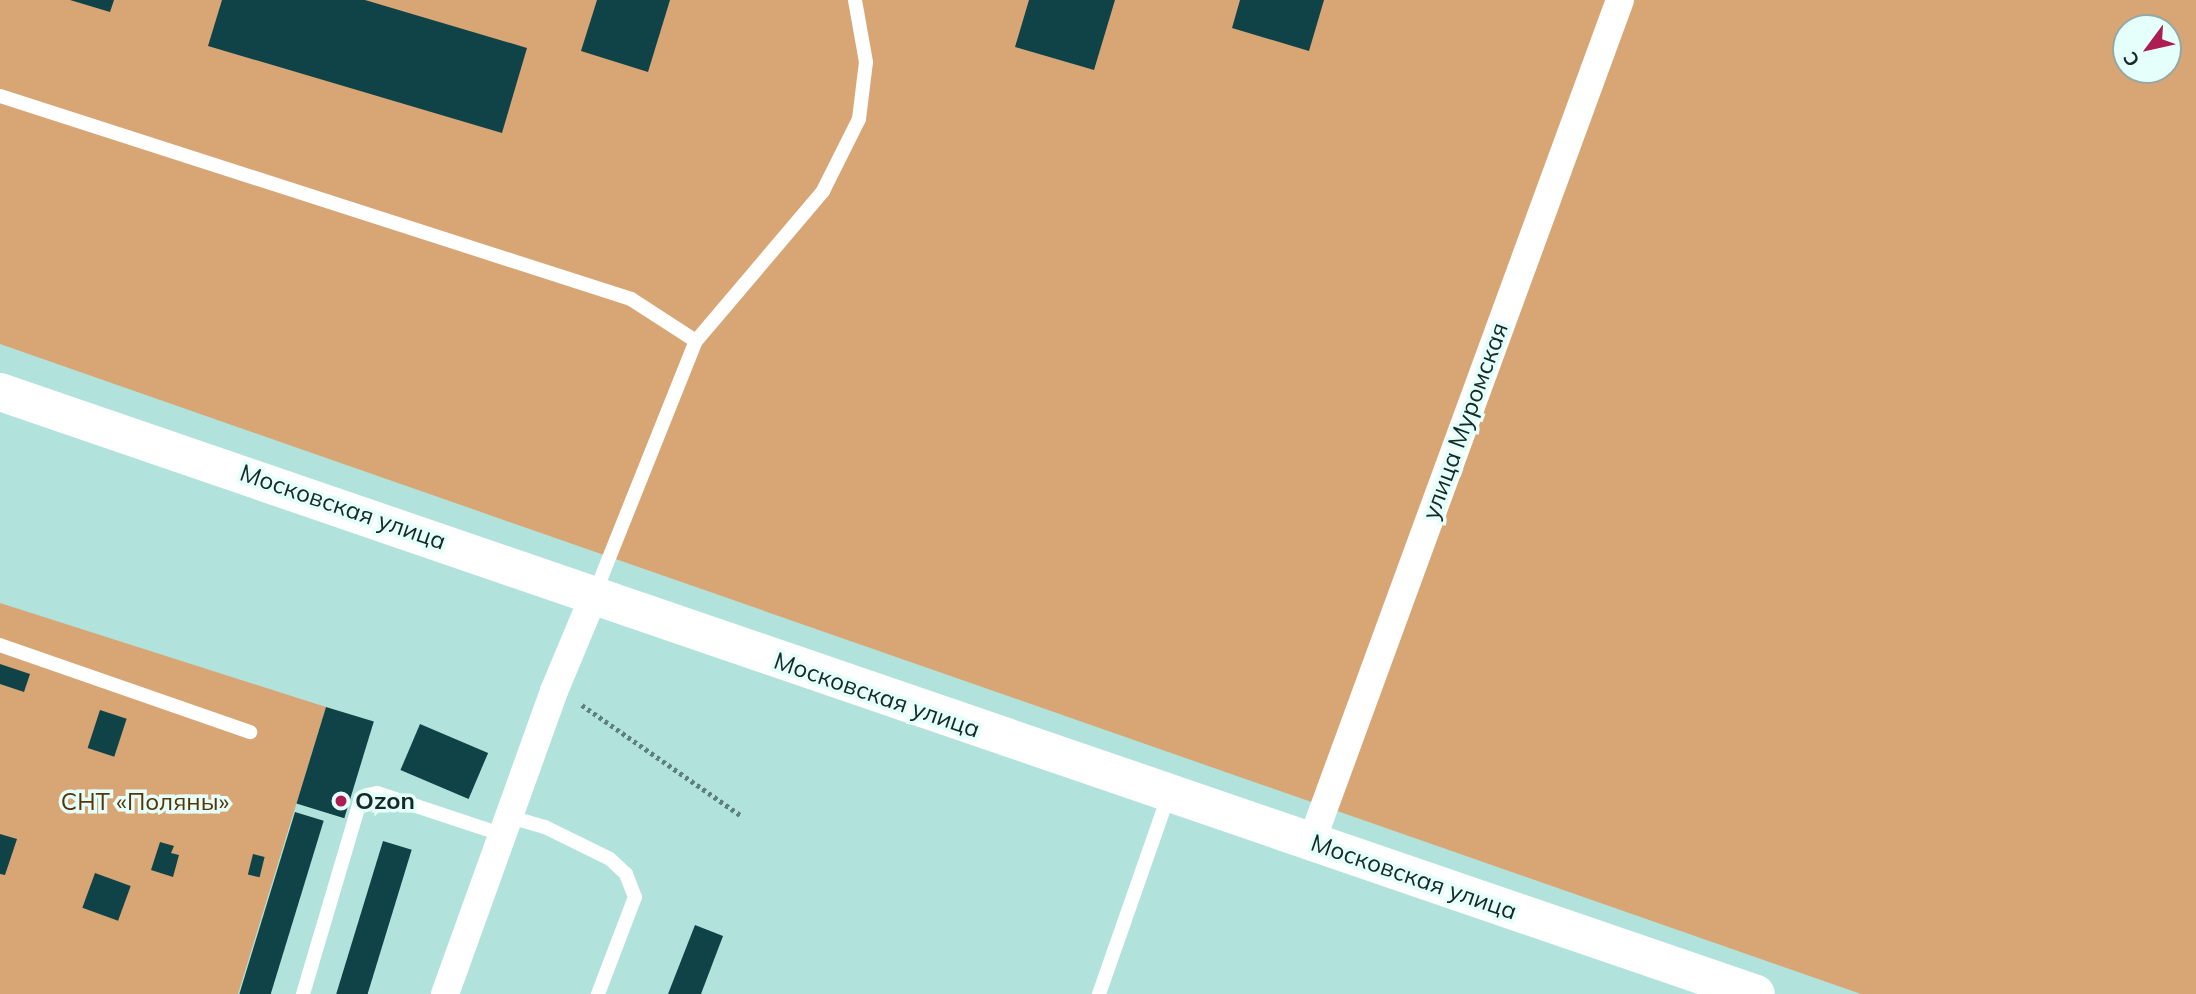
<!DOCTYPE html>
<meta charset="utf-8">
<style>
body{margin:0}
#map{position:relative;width:2196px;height:994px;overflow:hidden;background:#b1e3dc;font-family:Mulish,sans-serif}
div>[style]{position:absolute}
.green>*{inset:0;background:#d8a675}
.building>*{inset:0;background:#0f4348;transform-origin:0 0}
.path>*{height:4.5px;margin-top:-2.25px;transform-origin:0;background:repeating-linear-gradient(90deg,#5e807b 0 3.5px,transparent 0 7px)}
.lane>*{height:14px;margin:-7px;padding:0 7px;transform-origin:7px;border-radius:7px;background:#fff}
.street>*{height:28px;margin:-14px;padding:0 14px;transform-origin:14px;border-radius:14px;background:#fff}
.secondary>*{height:38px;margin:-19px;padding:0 19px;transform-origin:19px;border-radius:19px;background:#fff}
.dots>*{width:19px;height:19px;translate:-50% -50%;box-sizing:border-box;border:4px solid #e5fffa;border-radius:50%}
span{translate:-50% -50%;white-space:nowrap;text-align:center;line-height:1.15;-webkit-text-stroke:7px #e5fffa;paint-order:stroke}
.street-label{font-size:24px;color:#152927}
.poi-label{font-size:24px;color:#152927;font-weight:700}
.left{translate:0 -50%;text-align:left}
.park-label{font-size:24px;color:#593304}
.north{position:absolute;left:2112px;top:14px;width:70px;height:70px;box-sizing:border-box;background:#e5fffa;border:2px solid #92a9a6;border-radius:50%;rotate:237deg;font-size:19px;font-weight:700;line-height:28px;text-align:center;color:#152927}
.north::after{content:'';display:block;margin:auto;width:24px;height:32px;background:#ad1d54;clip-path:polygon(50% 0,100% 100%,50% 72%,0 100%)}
</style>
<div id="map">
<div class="green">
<i style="clip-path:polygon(evenodd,0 0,2196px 0,2196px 994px,1861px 994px,0 344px,0 0,2126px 28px,2168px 28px,2168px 70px,2126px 70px,2126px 28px)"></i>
<i style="clip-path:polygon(0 603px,326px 707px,238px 994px,0 994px)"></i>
</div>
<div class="building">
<i style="clip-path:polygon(70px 0,114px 0,110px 12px)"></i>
<i style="clip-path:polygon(222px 0,365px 0,527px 48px,502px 133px,208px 46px)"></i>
<i style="clip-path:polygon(597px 0,670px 0,648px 72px,581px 51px)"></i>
<i style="clip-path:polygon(1029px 0,1115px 0,1094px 70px,1015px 47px)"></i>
<i style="clip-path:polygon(1240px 0,1324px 0,1309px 51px,1232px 28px)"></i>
<i style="clip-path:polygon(0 664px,30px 674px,24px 692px,0 684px)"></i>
<i style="left:326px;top:707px;width:50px;height:101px;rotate:17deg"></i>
<i style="left:100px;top:710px;width:28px;height:40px;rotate:18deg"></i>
<i style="left:420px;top:724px;width:74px;height:50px;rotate:23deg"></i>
<i style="left:295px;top:812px;width:30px;height:191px;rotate:17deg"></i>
<i style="clip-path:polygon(0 834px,17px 839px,5px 875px,0 874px)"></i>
<i style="left:383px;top:841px;width:30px;height:160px;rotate:17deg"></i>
<i style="clip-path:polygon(160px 842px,174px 846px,171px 853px,179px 855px,173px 877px,151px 870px)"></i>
<i style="left:253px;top:854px;width:12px;height:21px;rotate:14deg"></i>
<i style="left:95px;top:873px;width:38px;height:37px;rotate:20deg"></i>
<i style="clip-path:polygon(695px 925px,723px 936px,701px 994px,668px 994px)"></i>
</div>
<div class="path">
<i style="left:582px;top:705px;width:193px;rotate:34.8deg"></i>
</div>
<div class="lane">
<i style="left:0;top:96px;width:663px;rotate:17.83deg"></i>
<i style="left:631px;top:299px;width:77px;rotate:32.9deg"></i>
<i style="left:595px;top:593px;width:271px;rotate:-68.2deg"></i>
<i style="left:696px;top:341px;width:197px;rotate:-49.7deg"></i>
<i style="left:823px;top:191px;width:80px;rotate:-63.4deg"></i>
<i style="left:859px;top:119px;width:57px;rotate:-83deg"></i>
<i style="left:866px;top:62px;width:63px;rotate:-100.1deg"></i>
<i style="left:0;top:645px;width:265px;rotate:19.2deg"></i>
<i style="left:510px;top:817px;width:36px;rotate:16deg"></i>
<i style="left:545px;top:827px;width:72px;rotate:26.2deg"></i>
<i style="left:610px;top:859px;width:22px;rotate:43deg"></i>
<i style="left:626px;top:874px;width:25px;rotate:69deg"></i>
<i style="left:635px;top:897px;width:104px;rotate:110.9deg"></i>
<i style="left:303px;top:994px;width:200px;rotate:-73.5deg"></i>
<i style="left:360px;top:802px;width:10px;rotate:-45deg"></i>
<i style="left:367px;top:795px;width:10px;rotate:-11deg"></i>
<i style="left:377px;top:793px;width:133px;rotate:18.4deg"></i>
<i style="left:1099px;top:994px;width:212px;rotate:-70.7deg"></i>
</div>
<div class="street">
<i style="left:1311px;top:843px;width:898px;rotate:-69.87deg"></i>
<i style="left:445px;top:994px;width:322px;rotate:-70.2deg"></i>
<i style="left:554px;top:691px;width:106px;rotate:-67.3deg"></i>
</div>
<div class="secondary">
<i style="left:0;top:392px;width:1856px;rotate:18.92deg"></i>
</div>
<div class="dots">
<i style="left:341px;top:801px;background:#ad1d54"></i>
</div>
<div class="street-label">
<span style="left:1465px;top:421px;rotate:-70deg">улица Муромская</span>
<span style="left:343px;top:507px;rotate:19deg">Московская улица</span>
<span style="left:877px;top:695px;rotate:19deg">Московская улица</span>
<span style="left:1414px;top:877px;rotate:19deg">Московская улица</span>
</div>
<div class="poi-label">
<span class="left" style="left:355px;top:801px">Ozon</span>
</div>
<div class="park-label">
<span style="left:145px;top:802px">СНТ «Поляны»</span>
</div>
<div class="north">С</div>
</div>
